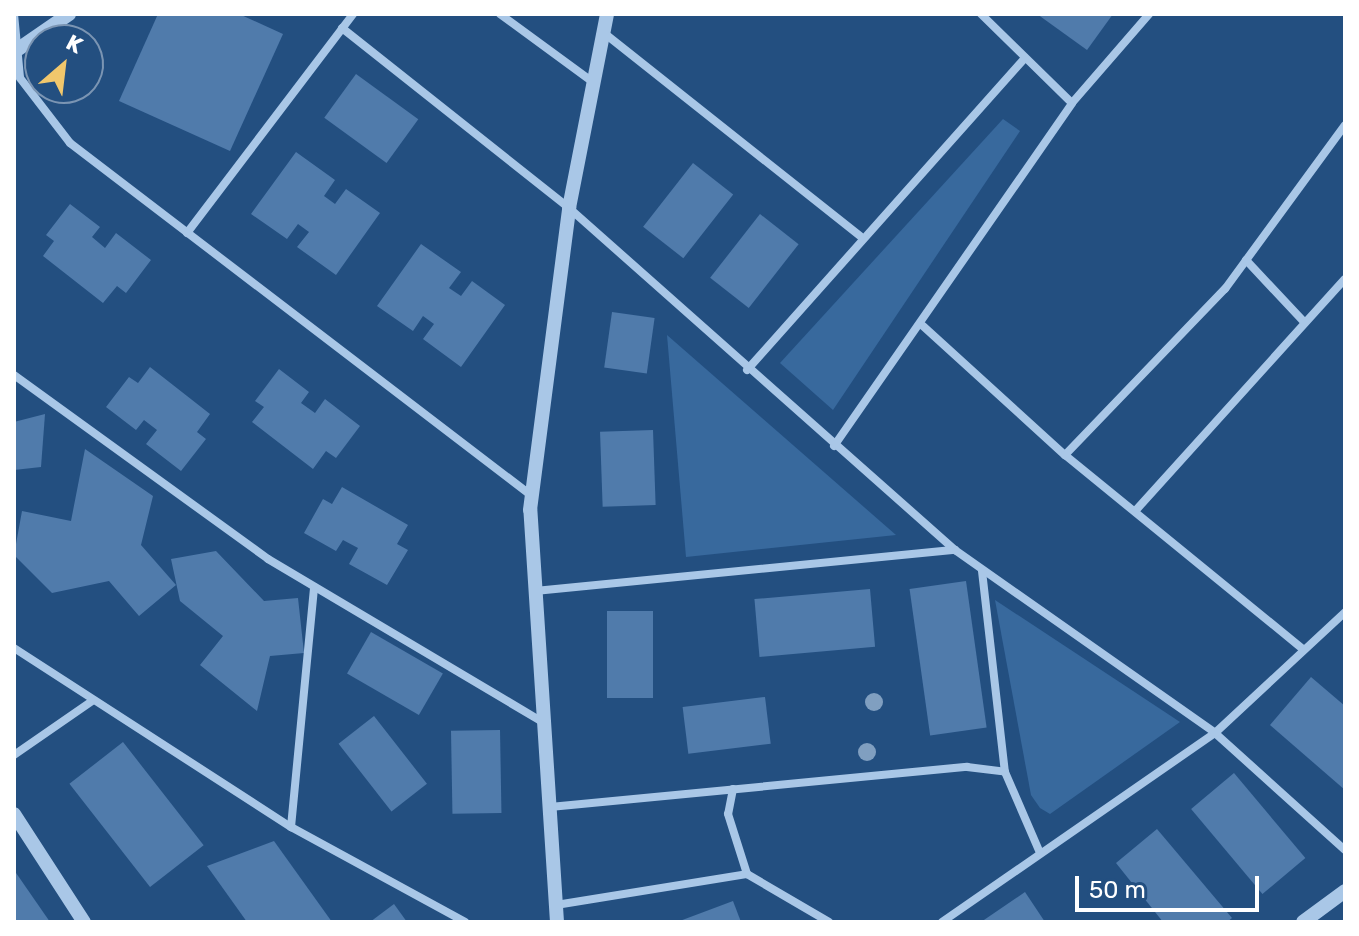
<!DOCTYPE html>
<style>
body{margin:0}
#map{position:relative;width:1359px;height:936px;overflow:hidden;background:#234f80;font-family:Rubik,sans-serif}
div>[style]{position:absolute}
.green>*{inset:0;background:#38699d}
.building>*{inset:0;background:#507bab;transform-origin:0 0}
.minor>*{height:8px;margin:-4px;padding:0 4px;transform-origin:4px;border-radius:4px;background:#a9c7e7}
.tertiary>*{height:14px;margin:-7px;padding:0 7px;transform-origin:7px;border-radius:7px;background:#a9c7e7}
.trees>*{width:18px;height:18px;margin:-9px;border-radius:50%;background:#809fc0}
span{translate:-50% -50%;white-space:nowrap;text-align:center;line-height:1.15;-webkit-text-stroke:8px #234f80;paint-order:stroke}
.frame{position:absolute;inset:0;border:16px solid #fff;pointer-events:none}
.north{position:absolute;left:24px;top:24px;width:80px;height:80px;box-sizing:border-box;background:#234f80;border:2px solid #7b95b3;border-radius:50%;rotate:28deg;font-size:22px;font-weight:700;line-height:32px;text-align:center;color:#fff}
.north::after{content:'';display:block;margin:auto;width:28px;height:36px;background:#f1c76c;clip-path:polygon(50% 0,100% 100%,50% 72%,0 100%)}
.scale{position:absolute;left:1075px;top:876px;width:184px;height:36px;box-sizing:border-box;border:4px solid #fff;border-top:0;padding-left:10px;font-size:24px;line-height:28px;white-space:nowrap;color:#fff;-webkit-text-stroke:6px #234f80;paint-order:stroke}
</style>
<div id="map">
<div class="green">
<i style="clip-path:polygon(1003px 119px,1020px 131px,833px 410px,780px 363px)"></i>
<i style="clip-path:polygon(667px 335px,896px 535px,686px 557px)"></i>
<i style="clip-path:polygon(995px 600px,1180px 722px,1050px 814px,1040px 808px,1031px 795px)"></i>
</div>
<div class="building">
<i style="clip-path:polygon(158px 14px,239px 14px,283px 34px,230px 151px,119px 101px)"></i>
<i style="clip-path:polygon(1037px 14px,1113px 14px,1087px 50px)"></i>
<i style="left:356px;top:74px;width:77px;height:54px;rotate:36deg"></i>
<i style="clip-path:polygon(296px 152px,335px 180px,324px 196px,335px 204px,346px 189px,380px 213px,336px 275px,297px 247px,309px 232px,298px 224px,287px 239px,251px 214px)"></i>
<i style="left:693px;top:163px;width:51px;height:81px;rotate:38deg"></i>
<i style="clip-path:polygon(70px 204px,100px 227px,92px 237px,105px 248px,116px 233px,151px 260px,126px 293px,117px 286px,103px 303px,43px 256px,54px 241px,46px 235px)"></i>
<i style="left:760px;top:214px;width:49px;height:81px;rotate:38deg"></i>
<i style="clip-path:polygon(421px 244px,461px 272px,449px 288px,461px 296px,472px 281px,505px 305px,461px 367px,423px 339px,434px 324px,423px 316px,413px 331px,377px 306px)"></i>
<i style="left:612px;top:312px;width:43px;height:56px;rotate:8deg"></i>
<i style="clip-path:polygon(150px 367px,210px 414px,197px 432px,206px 439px,181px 471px,146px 444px,157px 430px,144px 420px,136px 430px,106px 407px,129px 377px,138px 383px)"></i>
<i style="clip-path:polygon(279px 369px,309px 392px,301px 403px,315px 413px,325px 399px,360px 426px,336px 458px,326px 451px,313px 469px,252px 422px,264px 407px,255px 401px)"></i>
<i style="clip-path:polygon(45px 414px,41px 467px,14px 470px,14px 422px)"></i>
<i style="left:653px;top:430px;width:75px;height:53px;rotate:88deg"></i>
<i style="clip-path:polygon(85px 449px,153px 496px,141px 545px,176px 585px,139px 616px,109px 581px,52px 593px,14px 555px,22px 511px,71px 521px)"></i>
<i style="clip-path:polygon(342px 487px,408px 525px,397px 544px,408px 550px,387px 585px,349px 564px,358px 548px,343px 540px,336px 551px,304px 533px,323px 499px,332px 504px)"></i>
<i style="clip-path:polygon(216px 551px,264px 601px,298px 598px,304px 653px,270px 656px,257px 711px,200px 665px,223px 636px,180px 601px,171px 559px)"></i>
<i style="left:966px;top:581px;width:148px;height:57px;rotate:82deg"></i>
<i style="left:870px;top:589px;width:58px;height:116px;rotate:85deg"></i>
<i style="left:607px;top:611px;width:46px;height:87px"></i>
<i style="left:371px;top:632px;width:83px;height:48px;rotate:30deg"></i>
<i style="clip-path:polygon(1311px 677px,1345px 706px,1345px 790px,1270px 725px)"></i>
<i style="left:765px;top:697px;width:47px;height:83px;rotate:83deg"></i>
<i style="left:374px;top:716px;width:86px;height:45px;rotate:52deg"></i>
<i style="left:500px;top:730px;width:83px;height:49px;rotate:89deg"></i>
<i style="left:123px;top:742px;width:131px;height:68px;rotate:52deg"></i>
<i style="left:1234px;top:773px;width:111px;height:56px;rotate:50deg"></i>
<i style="clip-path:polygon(1157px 829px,1232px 918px,1227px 922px,1163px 922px,1116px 863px)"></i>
<i style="clip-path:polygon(274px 841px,332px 922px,247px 922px,207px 866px)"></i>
<i style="clip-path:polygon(14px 870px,50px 922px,14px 922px)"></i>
<i style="clip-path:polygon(1025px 892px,1045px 922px,981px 922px)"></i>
<i style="clip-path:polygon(733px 901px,741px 922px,677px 922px)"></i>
<i style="clip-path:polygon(394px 904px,407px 922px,370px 922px)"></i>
</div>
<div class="minor">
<i style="left:14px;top:14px;width:64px;rotate:84.6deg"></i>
<i style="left:20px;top:78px;width:82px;rotate:52.4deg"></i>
<i style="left:70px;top:143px;width:581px;rotate:37.38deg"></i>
<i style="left:500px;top:14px;width:115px;rotate:36.2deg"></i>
<i style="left:981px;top:14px;width:127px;rotate:44.4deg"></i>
<i style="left:342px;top:28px;width:290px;rotate:38.4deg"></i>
<i style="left:569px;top:208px;width:516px;rotate:41.54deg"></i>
<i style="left:955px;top:550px;width:318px;rotate:35.1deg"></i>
<i style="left:1215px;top:733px;width:175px;rotate:42deg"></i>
<i style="left:604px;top:33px;width:327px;rotate:38.4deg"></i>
<i style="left:187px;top:233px;width:275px;rotate:-52.8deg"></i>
<i style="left:1246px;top:260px;width:83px;rotate:46.9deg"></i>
<i style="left:923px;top:326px;width:192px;rotate:42.3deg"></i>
<i style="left:1065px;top:455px;width:307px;rotate:39.2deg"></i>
<i style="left:747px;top:370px;width:418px;rotate:-48.3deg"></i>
<i style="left:14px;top:375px;width:314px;rotate:35.9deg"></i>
<i style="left:268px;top:559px;width:321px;rotate:30.7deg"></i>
<i style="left:834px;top:446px;width:417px;rotate:-55.2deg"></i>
<i style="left:1072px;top:103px;width:118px;rotate:-49.1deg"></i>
<i style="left:1065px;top:455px;width:231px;rotate:-46.1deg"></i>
<i style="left:1225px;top:289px;width:203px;rotate:-53.8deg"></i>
<i style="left:1137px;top:509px;width:310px;rotate:-47.9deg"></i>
<i style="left:982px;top:571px;width:202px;rotate:83.5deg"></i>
<i style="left:535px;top:591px;width:422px;rotate:-5.6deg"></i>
<i style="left:14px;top:648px;width:330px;rotate:32.9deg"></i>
<i style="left:291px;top:827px;width:198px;rotate:28.6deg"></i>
<i style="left:14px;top:755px;width:95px;rotate:-34.7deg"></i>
<i style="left:733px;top:789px;width:25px;rotate:101deg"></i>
<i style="left:728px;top:814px;width:63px;rotate:72.4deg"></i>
<i style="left:550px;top:807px;width:419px;rotate:-5.5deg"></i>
<i style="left:967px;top:767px;width:38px;rotate:7deg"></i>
<i style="left:1005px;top:772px;width:88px;rotate:66.6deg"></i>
<i style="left:291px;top:827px;width:241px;rotate:-84.5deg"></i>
<i style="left:556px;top:905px;width:193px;rotate:-9.2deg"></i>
<i style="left:747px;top:874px;width:95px;rotate:30.3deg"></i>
<i style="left:942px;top:922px;width:332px;rotate:-34.7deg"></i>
<i style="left:1215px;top:733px;width:178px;rotate:-42.9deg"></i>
</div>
<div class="tertiary">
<i style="left:14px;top:52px;width:67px;rotate:-34.6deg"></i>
<i style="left:14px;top:814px;width:129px;rotate:57.1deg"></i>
<i style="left:557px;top:922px;width:413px;rotate:-93.7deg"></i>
<i style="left:530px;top:510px;width:305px;rotate:-82.6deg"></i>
<i style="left:569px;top:208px;width:198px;rotate:-78.9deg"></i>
<i style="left:1303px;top:922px;width:52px;rotate:-36.4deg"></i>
</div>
<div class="trees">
<i style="left:874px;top:702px"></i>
<i style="left:867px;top:752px"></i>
</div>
<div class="frame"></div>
<div class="north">K</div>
<div class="scale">50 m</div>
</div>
